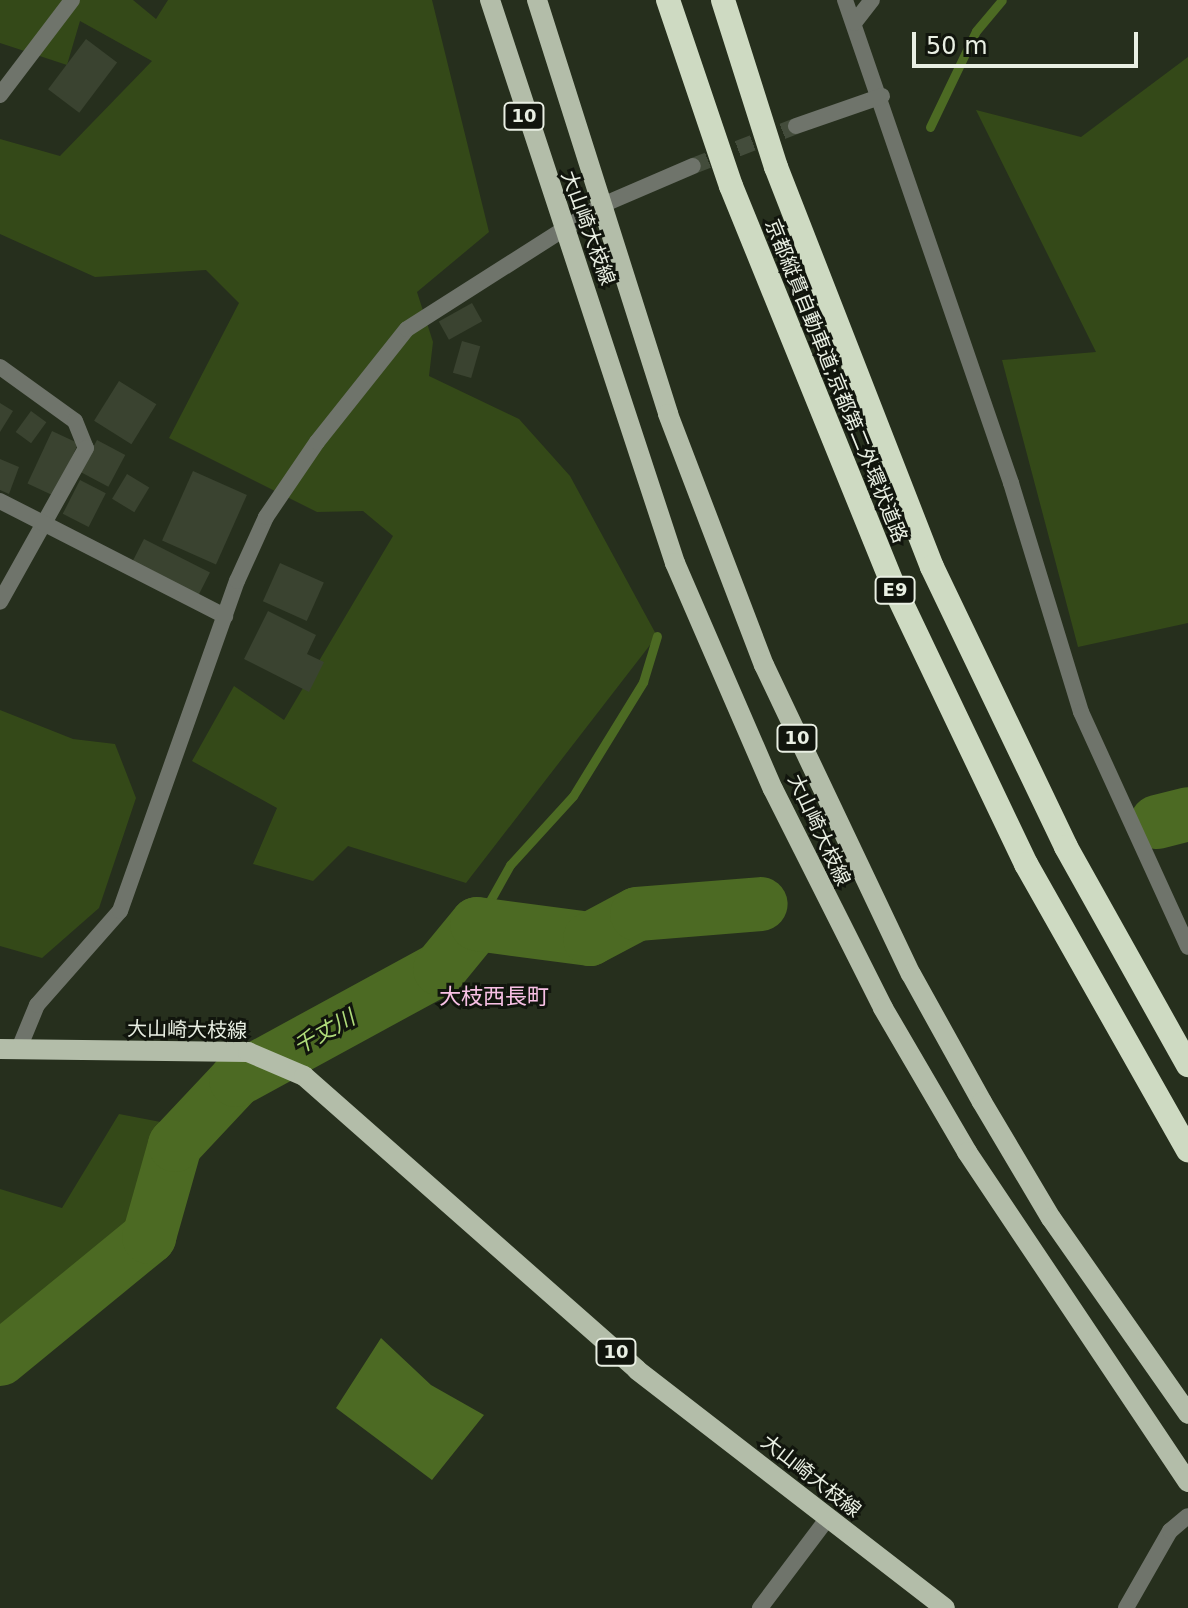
<!DOCTYPE html>
<meta charset="utf-8">
<style>
body{margin:0}
#map{position:relative;width:1188px;height:1608px;overflow:hidden;background:#262f1d;font-family:"DejaVu Sans","Noto Sans JP",sans-serif}
div>[style]{position:absolute}
.green>*{inset:0;background:#344918}
.water>*{inset:0;background:#4c6a23}
.stream>*{height:9px;margin:-4.5px;padding:0 4.5px;transform-origin:4.5px;border-radius:4.5px;background:#4c6a23}
.river>*{height:54px;margin:-27px;padding:0 27px;transform-origin:27px;border-radius:27px;background:#4c6a23}
.building>*{inset:0;background:#3a4330;transform-origin:0 0}
.street-tunnel>*{height:16px;margin-top:-8px;transform-origin:0;background:repeating-linear-gradient(90deg,#434c3b 0 16px,transparent 0 24px)}
.lane>*{height:16px;margin:-8px;padding:0 8px;transform-origin:8px;border-radius:8px;background:#6f746b}
.street>*{height:16px;margin:-8px;padding:0 8px;transform-origin:8px;border-radius:8px;background:#6f746b}
.primary>*{height:20px;margin:-10px;padding:0 10px;transform-origin:10px;border-radius:10px;background:#b3bda9}
.highway>*{height:24px;margin:-12px;padding:0 12px;transform-origin:12px;border-radius:12px;background:#cedac2}
span{translate:-50% -50%;white-space:nowrap;text-align:center;line-height:1.15;-webkit-text-stroke:6px #11150d;paint-order:stroke}
.shield-label span{padding:2px 6px;background:#11150d;border:2px solid;border-radius:6px;-webkit-text-stroke-width:0}
.shield-label{font-size:18px;color:#e9efe3;font-weight:700}
.street-label{font-size:20px;color:#e9efe3}
.neighbourhood-label{font-size:22px;color:#f8c0e5}
.water-label{font-size:22px;color:#afdb7a;font-style:italic}
.scale{position:absolute;left:912px;top:32px;width:226px;height:36px;box-sizing:border-box;border:4px solid #e9efe3;border-top:0;padding-left:10px;font-size:24px;line-height:28px;white-space:nowrap;color:#e9efe3;-webkit-text-stroke:6px #11150d;paint-order:stroke}
</style>
<div id="map">
<div class="green">
<i style="clip-path:polygon(0 0,133px 0,156px 19px,168px 0,432px 0,489px 232px,417px 292px,433px 342px,429px 376px,519px 419px,570px 476px,657px 636px,466px 883px,348px 846px,313px 881px,253px 864px,277px 808px,192px 761px,234px 686px,284px 720px,393px 536px,363px 511px,317px 512px,169px 438px,239px 303px,206px 270px,95px 277px,0 234px,0 139px,60px 156px,152px 61px,80px 21px,67px 65px,0 43px)"></i>
<i style="clip-path:polygon(1188px 57px,1188px 623px,1078px 647px,1002px 360px,1096px 352px,976px 110px,1081px 137px)"></i>
<i style="clip-path:polygon(0 710px,73px 739px,115px 744px,136px 798px,99px 908px,42px 958px,0 946px)"></i>
<i style="clip-path:polygon(119px 1114px,166px 1123px,136px 1221px,0 1328px,0 1189px,62px 1208px)"></i>
</div>
<div class="water">
<i style="clip-path:polygon(381px 1338px,431px 1385px,484px 1415px,432px 1480px,336px 1408px)"></i>
</div>
<div class="stream">
<i style="left:930px;top:127px;width:106px;rotate:-64.4deg"></i>
<i style="left:976px;top:31px;width:40px;rotate:-50deg"></i>
<i style="left:477px;top:924px;width:68px;rotate:-60.8deg"></i>
<i style="left:510px;top:865px;width:93px;rotate:-47.6deg"></i>
<i style="left:573px;top:796px;width:134px;rotate:-58.4deg"></i>
<i style="left:643px;top:682px;width:48px;rotate:-73.1deg"></i>
</div>
<div class="river">
<i style="left:1157px;top:822px;width:32px;rotate:-14deg"></i>
<i style="left:0;top:1359px;width:193px;rotate:-39.3deg"></i>
<i style="left:149px;top:1237px;width:96px;rotate:-74.2deg"></i>
<i style="left:175px;top:1145px;width:89px;rotate:-46.8deg"></i>
<i style="left:236px;top:1080px;width:232px;rotate:-28.6deg"></i>
<i style="left:440px;top:969px;width:58px;rotate:-50.6deg"></i>
<i style="left:477px;top:924px;width:114px;rotate:7.6deg"></i>
<i style="left:590px;top:939px;width:53px;rotate:-28deg"></i>
<i style="left:637px;top:914px;width:124px;rotate:-4.6deg"></i>
</div>
<div class="building">
<i style="left:86px;top:39px;width:39px;height:63px;rotate:37deg"></i>
<i style="left:472px;top:303px;width:21px;height:38px;rotate:61deg"></i>
<i style="left:462px;top:341px;width:19px;height:33px;rotate:16deg"></i>
<i style="left:119px;top:381px;width:44px;height:47px;rotate:32deg"></i>
<i style="clip-path:polygon(0 403px,13px 411px,0 432px)"></i>
<i style="left:31px;top:411px;width:19px;height:26px;rotate:36deg"></i>
<i style="left:52px;top:431px;width:29px;height:58px;rotate:25deg"></i>
<i style="left:97px;top:440px;width:32px;height:36px;rotate:28deg"></i>
<i style="clip-path:polygon(0 459px,19px 467px,9px 494px,0 490px)"></i>
<i style="left:193px;top:471px;width:59px;height:76px;rotate:24deg"></i>
<i style="left:127px;top:474px;width:26px;height:29px;rotate:31deg"></i>
<i style="left:80px;top:480px;width:29px;height:38px;rotate:27deg"></i>
<i style="left:144px;top:539px;width:74px;height:27px;rotate:27deg"></i>
<i style="left:280px;top:563px;width:48px;height:42px;rotate:24deg"></i>
<i style="clip-path:polygon(268px 611px,316px 635px,307px 654px,324px 662px,309px 692px,244px 659px)"></i>
</div>
<div class="street-tunnel">
<i style="left:693px;top:166px;width:110px;rotate:-21.2deg"></i>
</div>
<div class="lane">
<i style="left:0;top:95px;width:119px;rotate:-52.8deg"></i>
<i style="left:0;top:367px;width:92px;rotate:35.8deg"></i>
<i style="left:75px;top:421px;width:29px;rotate:68deg"></i>
<i style="left:86px;top:448px;width:176px;rotate:119.2deg"></i>
<i style="left:0;top:501px;width:253px;rotate:27.1deg"></i>
<i style="left:1126px;top:1608px;width:89px;rotate:-60.3deg"></i>
<i style="left:1170px;top:1531px;width:23px;rotate:-40deg"></i>
</div>
<div class="street">
<i style="left:845px;top:0;width:511px;rotate:71.03deg"></i>
<i style="left:1011px;top:483px;width:239px;rotate:73deg"></i>
<i style="left:1081px;top:712px;width:258px;rotate:65.5deg"></i>
<i style="left:854px;top:23px;width:29px;rotate:-52deg"></i>
<i style="left:796px;top:126px;width:91px;rotate:-19.2deg"></i>
<i style="left:18px;top:1051px;width:50px;rotate:-67.6deg"></i>
<i style="left:37px;top:1005px;width:125px;rotate:-48.6deg"></i>
<i style="left:120px;top:911px;width:350px;rotate:-70.5deg"></i>
<i style="left:237px;top:581px;width:70px;rotate:-65.6deg"></i>
<i style="left:266px;top:517px;width:91px;rotate:-55.8deg"></i>
<i style="left:317px;top:442px;width:144px;rotate:-51.5deg"></i>
<i style="left:407px;top:329px;width:229px;rotate:-32.5deg"></i>
<i style="left:600px;top:206px;width:101px;rotate:-23.3deg"></i>
<i style="left:760px;top:1608px;width:111px;rotate:-53deg"></i>
</div>
<div class="primary">
<i style="left:490px;top:0;width:593px;rotate:71.81deg"></i>
<i style="left:675px;top:563px;width:246px;rotate:66.6deg"></i>
<i style="left:773px;top:789px;width:245px;rotate:63.3deg"></i>
<i style="left:883px;top:1008px;width:167px;rotate:59.7deg"></i>
<i style="left:967px;top:1152px;width:397px;rotate:56.2deg"></i>
<i style="left:537px;top:0;width:434px;rotate:72.4deg"></i>
<i style="left:668px;top:414px;width:269px;rotate:69.1deg"></i>
<i style="left:764px;top:665px;width:342px;rotate:64.6deg"></i>
<i style="left:911px;top:974px;width:146px;rotate:61deg"></i>
<i style="left:982px;top:1102px;width:135px;rotate:59.3deg"></i>
<i style="left:1051px;top:1218px;width:239px;rotate:55deg"></i>
<i style="left:0;top:1049px;width:248px;rotate:0.7deg"></i>
<i style="left:248px;top:1052px;width:61px;rotate:23.2deg"></i>
<i style="left:304px;top:1076px;width:444px;rotate:41.4deg"></i>
<i style="left:637px;top:1370px;width:389px;rotate:37.7deg"></i>
</div>
<div class="highway">
<i style="left:668px;top:0;width:196px;rotate:71.3deg"></i>
<i style="left:731px;top:186px;width:426px;rotate:67.9deg"></i>
<i style="left:891px;top:581px;width:314px;rotate:64.5deg"></i>
<i style="left:1026px;top:864px;width:329px;rotate:60.5deg"></i>
<i style="left:723px;top:0;width:175px;rotate:72.4deg"></i>
<i style="left:776px;top:167px;width:429px;rotate:68.7deg"></i>
<i style="left:932px;top:567px;width:310px;rotate:64.4deg"></i>
<i style="left:1066px;top:847px;width:250px;rotate:60.8deg"></i>
</div>
<div class="shield-label">
<span style="left:524px;top:116px">10</span>
<span style="left:895px;top:590px">E9</span>
<span style="left:797px;top:738px">10</span>
<span style="left:616px;top:1352px">10</span>
</div>
<div class="street-label">
<span style="left:588px;top:228px;rotate:70deg">大山崎大枝線</span>
<span style="left:836px;top:381px;rotate:68deg">京都縦貫自動車道;京都第二外環状道路</span>
<span style="left:819px;top:830px;rotate:65deg">大山崎大枝線</span>
<span style="left:187px;top:1030px;rotate:1deg">大山崎大枝線</span>
<span style="left:811px;top:1476px;rotate:38deg">大山崎大枝線</span>
</div>
<div class="neighbourhood-label">
<span style="left:494px;top:997px">大枝西長町</span>
</div>
<div class="water-label">
<span style="left:324px;top:1032px;rotate:-29deg">千丈川</span>
</div>
<div class="scale">50 m</div>
</div>
